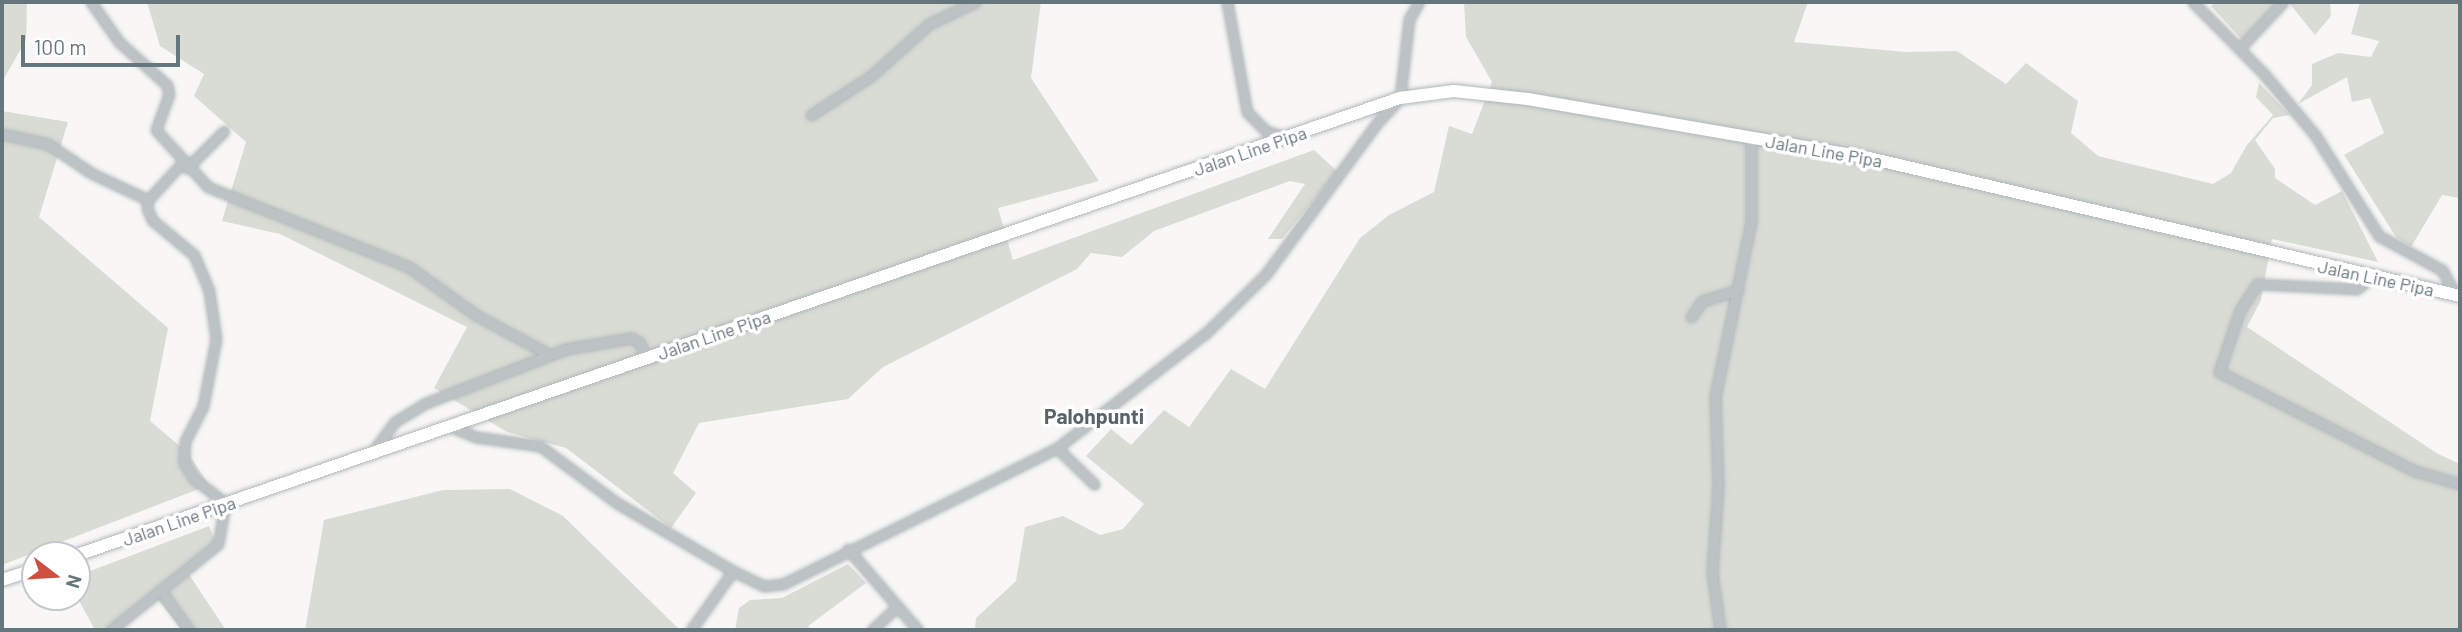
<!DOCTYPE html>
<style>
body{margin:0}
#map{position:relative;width:2462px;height:632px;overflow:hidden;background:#f8f7f5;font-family:Barlow,sans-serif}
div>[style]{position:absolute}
.green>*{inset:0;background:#d8dcd5}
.roads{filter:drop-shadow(0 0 2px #b0b7ba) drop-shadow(0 0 2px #b0b7ba)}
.minor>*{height:9px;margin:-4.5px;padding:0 4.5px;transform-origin:4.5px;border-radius:4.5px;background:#bdc2c5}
.secondary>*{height:12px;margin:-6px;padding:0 6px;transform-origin:6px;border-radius:6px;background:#fff}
span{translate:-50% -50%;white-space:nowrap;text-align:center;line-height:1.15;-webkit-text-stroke:7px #fff;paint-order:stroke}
.street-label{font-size:18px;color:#66767d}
.quarter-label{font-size:21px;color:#576369;font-weight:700}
.frame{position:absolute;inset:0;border:4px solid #66767d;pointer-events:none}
.north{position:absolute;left:21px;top:541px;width:70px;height:70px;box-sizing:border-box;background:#fff;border:2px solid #c2c8cb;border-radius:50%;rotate:107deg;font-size:19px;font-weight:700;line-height:28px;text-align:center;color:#66767d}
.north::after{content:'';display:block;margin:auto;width:24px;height:32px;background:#cf4f3e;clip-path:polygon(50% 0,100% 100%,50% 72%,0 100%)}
.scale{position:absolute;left:21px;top:35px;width:159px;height:32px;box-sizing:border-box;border:4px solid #66767d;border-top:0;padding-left:9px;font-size:21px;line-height:24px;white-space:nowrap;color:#66767d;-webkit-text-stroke:5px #fff;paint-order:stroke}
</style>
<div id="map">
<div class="green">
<i style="clip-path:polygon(2px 2px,27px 2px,26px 40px,2px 82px)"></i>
<i style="clip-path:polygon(147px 2px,1041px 2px,1031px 78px,1099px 181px,998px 208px,1013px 260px,1314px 150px,1337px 171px,1282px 239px,1268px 239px,1305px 184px,1290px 181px,1154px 231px,1122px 257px,1091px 253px,1077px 269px,883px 367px,848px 399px,699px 423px,673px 473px,696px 493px,671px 528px,566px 448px,507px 432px,434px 388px,467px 327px,280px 234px,222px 221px,246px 142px,194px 96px,204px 74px,160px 46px)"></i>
<i style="clip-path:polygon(1464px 2px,1808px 2px,1794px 42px,1906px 52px,1957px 51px,2006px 84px,2026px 63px,2078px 101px,2071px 133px,2098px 156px,2213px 184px,2231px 173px,2247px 145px,2273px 115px,2256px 97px,2259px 83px,2290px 115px,2273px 118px,2255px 140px,2275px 169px,2275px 178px,2315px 205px,2342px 191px,2378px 262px,2272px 239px,2261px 300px,2247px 327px,2438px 454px,2460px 464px,2460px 630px,975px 630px,976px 618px,1016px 581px,1025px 527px,1063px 516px,1100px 535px,1123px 529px,1144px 504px,1086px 456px,1111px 429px,1131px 445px,1164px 410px,1189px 427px,1231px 369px,1265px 389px,1360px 238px,1389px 215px,1434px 192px,1449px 126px,1472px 134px,1492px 82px,1466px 37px)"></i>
<i style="clip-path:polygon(2215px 2px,2330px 2px,2331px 16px,2315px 35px,2289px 3px,2245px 43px,2211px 6px)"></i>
<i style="clip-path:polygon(2360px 2px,2460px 2px,2460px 198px,2442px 195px,2411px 247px,2396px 237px,2344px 155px,2384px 133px,2370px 98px,2352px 102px,2347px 77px,2298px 104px,2312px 85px,2312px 64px,2338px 53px,2371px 57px,2379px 41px,2351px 34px)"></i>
<i style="clip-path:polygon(2px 111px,68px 122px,39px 217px,168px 328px,150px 421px,188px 453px,209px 485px,2px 565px)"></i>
<i style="clip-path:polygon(510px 489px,563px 516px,680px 630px,305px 630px,324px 520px,443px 490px)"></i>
<i style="clip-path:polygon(209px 526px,217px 546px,188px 573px,226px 630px,182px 630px,158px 600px,104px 630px,95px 630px,77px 597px,77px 576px)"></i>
<i style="clip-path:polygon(848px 564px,866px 583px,808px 626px,811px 630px,735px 630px,739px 608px,750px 600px,782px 598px)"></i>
</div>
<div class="roads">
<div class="minor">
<i style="left:91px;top:2px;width:49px;rotate:55deg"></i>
<i style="left:119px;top:42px;width:64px;rotate:41.9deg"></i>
<i style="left:167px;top:85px;width:9px;rotate:77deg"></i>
<i style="left:169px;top:94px;width:38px;rotate:110deg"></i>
<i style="left:156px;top:130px;width:77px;rotate:47.6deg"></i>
<i style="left:208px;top:187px;width:216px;rotate:21.7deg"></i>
<i style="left:409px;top:267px;width:82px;rotate:35.6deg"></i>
<i style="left:476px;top:315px;width:84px;rotate:28.4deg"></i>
<i style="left:1227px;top:2px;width:112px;rotate:79.7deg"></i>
<i style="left:1247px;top:112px;width:27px;rotate:45deg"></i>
<i style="left:1266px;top:131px;width:19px;rotate:18deg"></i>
<i style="left:2193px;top:2px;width:101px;rotate:45.4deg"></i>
<i style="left:2264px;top:74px;width:80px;rotate:50.1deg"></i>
<i style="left:2315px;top:135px;width:120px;rotate:57.6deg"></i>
<i style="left:2379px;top:236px;width:72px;rotate:28.4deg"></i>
<i style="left:2442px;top:270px;width:29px;rotate:61deg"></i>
<i style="left:2240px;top:48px;width:63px;rotate:-46.9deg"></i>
<i style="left:811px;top:115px;width:72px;rotate:-33deg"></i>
<i style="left:871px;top:76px;width:78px;rotate:-41.9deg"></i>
<i style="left:929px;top:24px;width:51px;rotate:-25.6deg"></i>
<i style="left:2px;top:134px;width:47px;rotate:12.3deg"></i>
<i style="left:48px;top:144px;width:52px;rotate:34deg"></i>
<i style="left:91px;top:173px;width:63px;rotate:25.3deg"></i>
<i style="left:182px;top:163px;width:50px;rotate:132.6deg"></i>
<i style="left:148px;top:200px;width:8px;rotate:97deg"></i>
<i style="left:147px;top:208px;width:13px;rotate:67deg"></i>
<i style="left:152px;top:220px;width:55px;rotate:39.8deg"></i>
<i style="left:194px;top:255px;width:39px;rotate:67deg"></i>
<i style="left:209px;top:291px;width:49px;rotate:81.7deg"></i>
<i style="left:216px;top:339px;width:68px;rotate:101deg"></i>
<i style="left:203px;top:406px;width:39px;rotate:117deg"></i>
<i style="left:185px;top:441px;width:22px;rotate:93deg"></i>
<i style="left:184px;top:463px;width:19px;rotate:58deg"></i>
<i style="left:194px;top:479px;width:43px;rotate:37.4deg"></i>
<i style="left:187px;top:168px;width:52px;rotate:-45deg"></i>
<i style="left:2373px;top:275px;width:21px;rotate:139deg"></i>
<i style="left:2357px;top:289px;width:100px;rotate:-177.1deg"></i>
<i style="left:2257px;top:284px;width:31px;rotate:123deg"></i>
<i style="left:2240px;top:310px;width:65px;rotate:108.7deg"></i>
<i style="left:2219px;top:372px;width:220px;rotate:26.8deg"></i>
<i style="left:2415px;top:471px;width:47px;rotate:16.1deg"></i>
<i style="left:1691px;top:317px;width:19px;rotate:-55deg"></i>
<i style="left:1702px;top:301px;width:38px;rotate:-17deg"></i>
<i style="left:452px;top:427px;width:26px;rotate:23deg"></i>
<i style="left:476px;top:437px;width:65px;rotate:8deg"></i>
<i style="left:540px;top:446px;width:96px;rotate:36.5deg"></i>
<i style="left:617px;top:503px;width:134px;rotate:30.4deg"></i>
<i style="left:733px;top:571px;width:34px;rotate:26deg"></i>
<i style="left:764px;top:586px;width:19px;rotate:-6deg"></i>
<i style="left:783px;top:584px;width:306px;rotate:-26.4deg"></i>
<i style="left:1057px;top:448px;width:188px;rotate:-37.7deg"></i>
<i style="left:1206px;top:333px;width:84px;rotate:-44.5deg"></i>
<i style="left:1266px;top:274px;width:186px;rotate:-53.7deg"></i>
<i style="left:1376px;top:124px;width:35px;rotate:-47deg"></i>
<i style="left:1400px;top:98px;width:80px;rotate:-83.5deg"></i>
<i style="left:1409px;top:19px;width:20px;rotate:-60deg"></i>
<i style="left:1057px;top:448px;width:52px;rotate:44.2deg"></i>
<i style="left:373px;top:451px;width:38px;rotate:-53deg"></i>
<i style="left:396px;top:421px;width:35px;rotate:-31deg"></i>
<i style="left:426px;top:403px;width:150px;rotate:-21.1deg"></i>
<i style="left:566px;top:349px;width:66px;rotate:-9.6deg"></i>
<i style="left:631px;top:338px;width:9px;rotate:27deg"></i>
<i style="left:639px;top:342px;width:19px;rotate:65deg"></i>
<i style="left:848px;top:549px;width:107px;rotate:49.2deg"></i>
<i style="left:162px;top:592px;width:47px;rotate:54.6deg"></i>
<i style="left:111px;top:630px;width:137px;rotate:-38.8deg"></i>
<i style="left:218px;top:544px;width:39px;rotate:-80deg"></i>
<i style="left:691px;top:630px;width:72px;rotate:-54.6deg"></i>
<i style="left:872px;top:630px;width:34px;rotate:-43deg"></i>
<i style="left:1720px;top:630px;width:59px;rotate:-97.9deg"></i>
<i style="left:1712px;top:572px;width:85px;rotate:-86deg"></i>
<i style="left:1718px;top:487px;width:90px;rotate:-91.9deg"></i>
<i style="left:1715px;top:397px;width:179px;rotate:-78.4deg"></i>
<i style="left:1751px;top:222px;width:84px;rotate:-90deg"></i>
</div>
<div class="secondary">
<i style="left:77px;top:555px;width:1400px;rotate:-19.06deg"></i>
<i style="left:1400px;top:98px;width:54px;rotate:-7.4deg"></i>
<i style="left:1454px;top:91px;width:74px;rotate:6.2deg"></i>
<i style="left:1528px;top:99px;width:346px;rotate:9.8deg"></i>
<i style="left:1869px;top:158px;width:607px;rotate:13.14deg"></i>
<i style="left:2px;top:580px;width:35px;rotate:-18deg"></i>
</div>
</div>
<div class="street-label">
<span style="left:1250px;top:151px;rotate:-19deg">Jalan Line Pipa</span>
<span style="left:1824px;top:151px;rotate:10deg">Jalan Line Pipa</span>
<span style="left:2376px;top:278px;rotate:12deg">Jalan Line Pipa</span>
<span style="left:714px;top:335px;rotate:-19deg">Jalan Line Pipa</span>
<span style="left:179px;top:521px;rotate:-19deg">Jalan Line Pipa</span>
</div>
<div class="quarter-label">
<span style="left:1094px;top:416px">Palohpunti</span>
</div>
<div class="frame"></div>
<div class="north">N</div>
<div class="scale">100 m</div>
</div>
